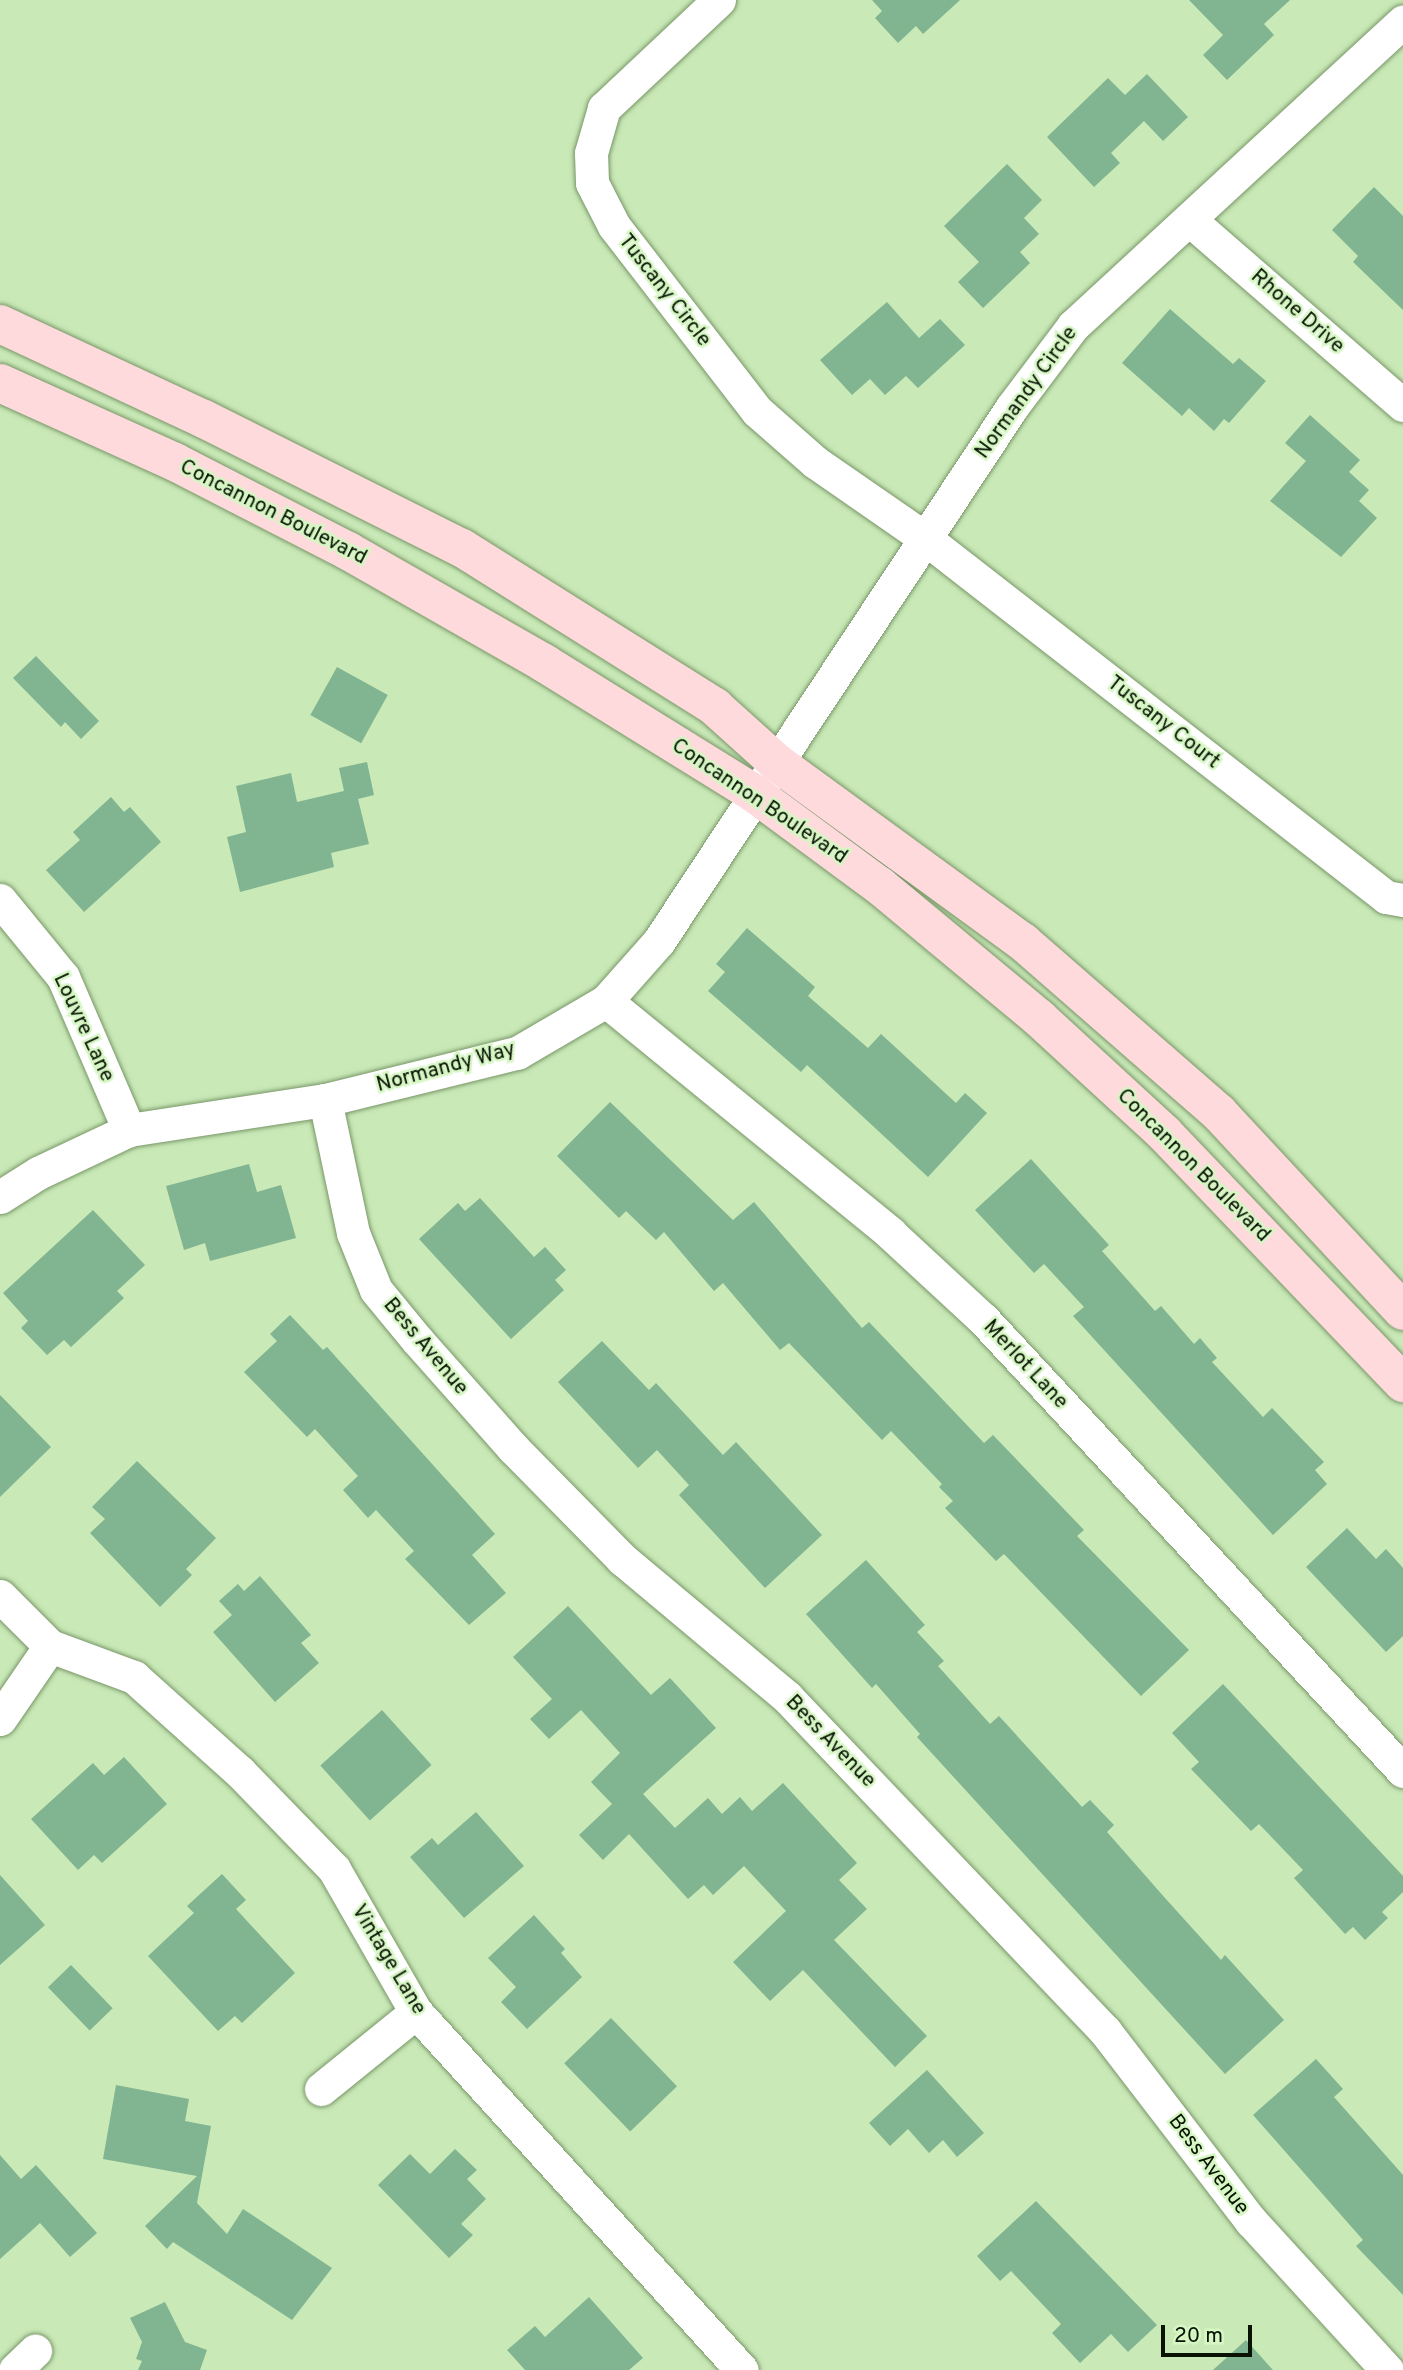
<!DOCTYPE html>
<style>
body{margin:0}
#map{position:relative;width:1403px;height:2370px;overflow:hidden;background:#c9e9b7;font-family:Overpass,sans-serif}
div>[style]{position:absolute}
.building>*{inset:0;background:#81b491;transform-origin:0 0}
.roads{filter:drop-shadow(0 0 2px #799668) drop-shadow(0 0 2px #799668)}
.minor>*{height:33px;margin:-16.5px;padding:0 16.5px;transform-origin:16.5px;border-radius:16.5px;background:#fff}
.major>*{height:38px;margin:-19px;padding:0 19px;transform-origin:19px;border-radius:19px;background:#fedadc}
span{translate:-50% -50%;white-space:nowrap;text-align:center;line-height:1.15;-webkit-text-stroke:5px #d6f6c4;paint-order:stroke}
.street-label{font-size:21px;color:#081303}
.scale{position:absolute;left:1161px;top:2325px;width:91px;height:32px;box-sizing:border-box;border:4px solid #081303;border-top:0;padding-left:9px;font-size:21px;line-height:24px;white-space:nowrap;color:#081303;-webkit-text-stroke:5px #d6f6c4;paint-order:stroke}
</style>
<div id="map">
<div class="building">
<i style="clip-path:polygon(872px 0,960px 0,923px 34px,916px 26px,898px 43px,875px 18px,882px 11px)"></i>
<i style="clip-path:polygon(1189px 0,1290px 0,1264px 24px,1274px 35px,1227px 80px,1203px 55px,1223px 35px)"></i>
<i style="clip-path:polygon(1147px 74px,1188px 117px,1163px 141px,1144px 121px,1111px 153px,1120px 163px,1094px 187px,1047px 137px,1108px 78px,1125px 95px)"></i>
<i style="clip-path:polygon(1007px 164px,1042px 200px,1024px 218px,1039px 234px,1020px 252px,1030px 263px,983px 308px,958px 282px,979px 262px,944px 226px)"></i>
<i style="clip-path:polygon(1374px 187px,1403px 216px,1403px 310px,1353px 262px,1358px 256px,1332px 230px)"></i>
<i style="clip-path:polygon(887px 302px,919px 338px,940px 319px,965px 345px,918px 388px,906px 376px,885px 395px,870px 379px,852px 395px,820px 360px)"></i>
<i style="clip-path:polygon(1170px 309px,1233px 364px,1239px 358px,1266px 381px,1229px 423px,1224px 419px,1214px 431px,1189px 408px,1182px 416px,1122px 363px)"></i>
<i style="clip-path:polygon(1310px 415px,1360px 460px,1349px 472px,1369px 490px,1359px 501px,1377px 518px,1341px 557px,1270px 501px,1306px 461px,1285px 443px)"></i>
<i style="clip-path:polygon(36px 656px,99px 721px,81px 739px,65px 722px,61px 727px,13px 678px)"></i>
<i style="left:337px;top:667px;width:58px;height:55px;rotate:29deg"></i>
<i style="clip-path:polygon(367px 762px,374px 795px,358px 799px,369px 844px,331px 853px,334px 867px,240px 892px,227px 837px,246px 832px,236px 786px,291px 773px,297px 802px,344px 791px,339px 768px)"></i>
<i style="clip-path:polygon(111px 797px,124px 812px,130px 807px,161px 842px,84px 912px,46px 870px,80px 840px,73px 832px)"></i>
<i style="clip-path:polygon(747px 928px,815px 987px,808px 996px,868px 1048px,881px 1034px,956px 1103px,965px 1093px,987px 1113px,928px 1177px,807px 1065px,801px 1072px,708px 991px,725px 972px,716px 964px)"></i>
<i style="clip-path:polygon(610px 1102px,733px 1220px,754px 1202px,862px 1328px,869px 1322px,984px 1443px,993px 1435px,1084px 1530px,1077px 1536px,1189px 1650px,1141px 1696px,1004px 1554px,996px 1561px,945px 1508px,953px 1501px,939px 1487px,942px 1484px,891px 1431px,882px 1440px,789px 1343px,780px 1350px,723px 1283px,714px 1291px,664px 1232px,656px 1240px,626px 1211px,619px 1218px,557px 1156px)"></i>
<i style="clip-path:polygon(1031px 1159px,1109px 1245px,1102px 1251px,1155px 1311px,1161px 1306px,1194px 1344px,1200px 1338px,1217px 1358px,1212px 1362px,1263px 1417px,1272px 1408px,1324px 1462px,1315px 1470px,1327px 1484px,1273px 1535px,1073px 1316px,1084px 1307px,1044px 1264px,1034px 1273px,975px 1210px)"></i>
<i style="clip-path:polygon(249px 1164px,257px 1192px,281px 1185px,296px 1238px,210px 1261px,205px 1243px,184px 1250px,166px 1186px)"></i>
<i style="clip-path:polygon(480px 1198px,534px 1257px,545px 1247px,566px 1270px,555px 1280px,564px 1290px,511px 1339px,419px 1239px,458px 1203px,465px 1211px)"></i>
<i style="clip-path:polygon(93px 1210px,145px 1265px,117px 1291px,124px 1298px,71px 1347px,64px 1340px,47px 1355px,21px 1328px,28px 1321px,3px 1293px)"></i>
<i style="clip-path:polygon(290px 1315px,323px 1350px,327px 1347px,495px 1534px,472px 1555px,506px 1593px,469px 1625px,405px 1559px,414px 1551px,376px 1510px,368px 1518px,343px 1490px,358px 1476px,315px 1429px,307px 1437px,244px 1372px,277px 1341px,270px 1334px)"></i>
<i style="clip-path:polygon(602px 1341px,649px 1390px,656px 1383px,723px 1455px,736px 1442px,822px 1535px,765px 1588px,679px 1495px,689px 1485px,657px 1450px,638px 1468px,558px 1382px)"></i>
<i style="clip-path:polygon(0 1395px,51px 1447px,0 1497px)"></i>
<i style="clip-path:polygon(137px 1461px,216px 1538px,186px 1569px,192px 1575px,160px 1607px,90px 1533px,105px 1519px,92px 1507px)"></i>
<i style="clip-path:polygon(1347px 1528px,1376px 1559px,1386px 1549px,1403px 1568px,1403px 1636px,1386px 1652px,1306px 1567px)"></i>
<i style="clip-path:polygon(866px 1560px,925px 1625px,917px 1632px,944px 1661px,938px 1666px,990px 1724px,999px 1716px,1082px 1807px,1090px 1800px,1114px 1825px,1107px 1832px,1165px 1898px,1221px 1960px,1225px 1955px,1284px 2020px,1225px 2074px,917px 1737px,920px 1734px,876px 1684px,872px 1688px,806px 1614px)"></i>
<i style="clip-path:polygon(260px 1576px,311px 1635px,301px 1643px,319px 1663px,275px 1702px,213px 1632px,232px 1615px,219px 1601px,238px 1584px,244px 1591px)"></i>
<i style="clip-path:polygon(568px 1606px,651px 1695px,670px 1678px,716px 1728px,643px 1794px,675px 1828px,708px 1798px,722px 1814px,740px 1797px,752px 1811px,783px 1783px,857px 1863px,839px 1880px,867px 1909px,834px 1940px,927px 2036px,895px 2067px,803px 1970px,770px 2001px,733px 1962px,786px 1911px,744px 1866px,713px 1895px,704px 1885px,688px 1899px,629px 1834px,603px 1860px,579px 1835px,612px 1804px,591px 1782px,620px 1753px,581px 1710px,549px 1739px,530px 1719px,552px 1699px,513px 1657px)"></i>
<i style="clip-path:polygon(1223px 1684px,1403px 1876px,1403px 1892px,1382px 1912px,1388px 1918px,1365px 1940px,1353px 1927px,1345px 1934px,1294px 1878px,1303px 1870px,1259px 1824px,1251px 1831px,1191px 1769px,1199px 1762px,1172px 1733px)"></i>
<i style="left:382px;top:1710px;width:74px;height:83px;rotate:48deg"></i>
<i style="clip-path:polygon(124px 1757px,167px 1804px,102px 1863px,94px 1855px,78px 1870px,31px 1819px,93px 1763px,104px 1775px)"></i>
<i style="clip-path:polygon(476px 1812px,524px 1866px,464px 1918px,410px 1857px,432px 1838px,438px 1845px)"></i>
<i style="clip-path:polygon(222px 1874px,246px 1900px,236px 1909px,295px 1973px,242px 2023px,235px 2016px,218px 2031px,148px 1956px,194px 1913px,187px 1906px)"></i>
<i style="clip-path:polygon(0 1875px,45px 1925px,0 1965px)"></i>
<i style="clip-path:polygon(534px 1915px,565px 1949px,561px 1953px,582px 1977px,527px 2029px,501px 2002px,516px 1987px,488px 1958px)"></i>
<i style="left:71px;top:1965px;width:60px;height:32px;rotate:46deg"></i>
<i style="left:611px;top:2018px;width:95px;height:65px;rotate:46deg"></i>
<i style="clip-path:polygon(1316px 2059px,1343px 2089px,1334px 2097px,1403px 2175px,1403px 2295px,1356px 2246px,1363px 2240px,1253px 2115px)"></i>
<i style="clip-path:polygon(927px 2070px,984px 2133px,957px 2157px,943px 2140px,929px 2153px,908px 2129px,890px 2146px,869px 2123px)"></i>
<i style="clip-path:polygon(116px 2085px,189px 2099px,185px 2121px,211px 2126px,197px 2203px,227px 2234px,243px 2209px,332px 2268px,292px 2320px,173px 2242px,167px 2249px,145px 2226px,197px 2176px,103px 2159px)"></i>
<i style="clip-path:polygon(455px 2149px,477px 2170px,467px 2179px,486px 2199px,461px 2224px,473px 2235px,449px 2258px,378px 2185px,410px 2154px,430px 2174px)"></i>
<i style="clip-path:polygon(0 2155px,21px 2179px,36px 2165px,97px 2233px,70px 2257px,40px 2223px,0 2259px)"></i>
<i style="clip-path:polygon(1036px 2201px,1157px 2325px,1128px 2352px,1111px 2334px,1080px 2363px,1052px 2333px,1061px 2324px,1011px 2271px,1000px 2281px,977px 2256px)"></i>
<i style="clip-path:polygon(589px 2297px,643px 2358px,629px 2370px,525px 2370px,507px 2350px,535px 2326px,545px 2337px)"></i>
<i style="clip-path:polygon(165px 2302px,185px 2342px,207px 2350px,200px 2370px,138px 2370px,142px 2361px,136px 2359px,142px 2342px,130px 2318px)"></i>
<i style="clip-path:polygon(1246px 2340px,1273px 2370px,1213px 2370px)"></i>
</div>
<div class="roads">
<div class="minor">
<i style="left:719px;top:0;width:158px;rotate:136.8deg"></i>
<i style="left:604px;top:108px;width:47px;rotate:106.1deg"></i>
<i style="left:591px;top:153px;width:30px;rotate:88deg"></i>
<i style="left:592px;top:183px;width:48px;rotate:62.9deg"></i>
<i style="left:614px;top:226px;width:234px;rotate:52.3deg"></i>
<i style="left:757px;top:411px;width:77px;rotate:41.3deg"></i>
<i style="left:815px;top:462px;width:135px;rotate:34.7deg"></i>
<i style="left:926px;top:539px;width:583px;rotate:37.89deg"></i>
<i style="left:1386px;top:897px;width:17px;rotate:10deg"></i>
<i style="left:1190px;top:220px;width:282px;rotate:41deg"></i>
<i style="left:0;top:900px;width:99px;rotate:50.7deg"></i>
<i style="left:63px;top:977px;width:167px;rotate:66.7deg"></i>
<i style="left:606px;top:1001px;width:367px;rotate:39.2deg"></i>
<i style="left:890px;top:1233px;width:127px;rotate:42.8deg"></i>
<i style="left:983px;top:1319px;width:617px;rotate:47.1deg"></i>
<i style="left:325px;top:1100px;width:136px;rotate:78.1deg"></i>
<i style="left:353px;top:1233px;width:61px;rotate:68deg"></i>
<i style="left:376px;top:1290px;width:66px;rotate:50.5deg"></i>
<i style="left:418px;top:1341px;width:143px;rotate:48.4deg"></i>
<i style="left:513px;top:1448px;width:156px;rotate:45.5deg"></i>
<i style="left:622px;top:1559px;width:215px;rotate:39.9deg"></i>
<i style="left:787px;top:1697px;width:461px;rotate:46.4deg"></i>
<i style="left:1105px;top:2031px;width:240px;rotate:52.5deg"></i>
<i style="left:1251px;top:2221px;width:202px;rotate:47.6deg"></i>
<i style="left:0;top:1197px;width:45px;rotate:-32.3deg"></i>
<i style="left:38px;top:1173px;width:101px;rotate:-25.3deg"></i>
<i style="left:129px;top:1130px;width:198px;rotate:-8.7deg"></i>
<i style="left:325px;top:1100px;width:198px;rotate:-13.8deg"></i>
<i style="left:517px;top:1053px;width:103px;rotate:-30.3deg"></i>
<i style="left:606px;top:1001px;width:80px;rotate:-48.5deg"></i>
<i style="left:659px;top:941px;width:640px;rotate:-56.53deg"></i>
<i style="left:1012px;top:407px;width:101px;rotate:-53deg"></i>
<i style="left:1073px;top:326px;width:449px;rotate:-42.7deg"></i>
<i style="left:0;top:1596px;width:71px;rotate:45deg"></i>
<i style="left:50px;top:1646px;width:90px;rotate:20.3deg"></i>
<i style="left:134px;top:1677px;width:142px;rotate:41.9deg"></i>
<i style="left:240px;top:1772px;width:135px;rotate:45.9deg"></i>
<i style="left:334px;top:1869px;width:165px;rotate:60.2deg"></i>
<i style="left:416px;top:2012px;width:484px;rotate:47.7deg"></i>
<i style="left:0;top:1719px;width:88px;rotate:-55.6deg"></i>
<i style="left:321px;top:2089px;width:122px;rotate:-39deg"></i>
<i style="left:15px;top:2370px;width:28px;rotate:-44deg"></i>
</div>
<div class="major">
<i style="left:0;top:324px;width:225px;rotate:25deg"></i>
<i style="left:204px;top:419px;width:288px;rotate:26.6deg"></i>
<i style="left:462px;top:548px;width:299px;rotate:32.1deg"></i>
<i style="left:715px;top:707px;width:82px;rotate:42deg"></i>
<i style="left:776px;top:762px;width:306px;rotate:36.1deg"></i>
<i style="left:1023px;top:942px;width:260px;rotate:41.1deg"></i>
<i style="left:1219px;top:1113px;width:270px;rotate:47.1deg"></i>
<i style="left:0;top:383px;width:192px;rotate:24.3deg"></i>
<i style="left:175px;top:462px;width:195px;rotate:27.2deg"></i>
<i style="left:348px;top:551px;width:226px;rotate:29.7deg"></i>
<i style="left:544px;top:663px;width:248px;rotate:31.8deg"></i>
<i style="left:755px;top:794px;width:155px;rotate:36.4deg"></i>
<i style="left:880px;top:886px;width:207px;rotate:39.7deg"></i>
<i style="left:1039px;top:1018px;width:170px;rotate:42.6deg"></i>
<i style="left:1164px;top:1133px;width:346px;rotate:46.3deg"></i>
</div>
</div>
<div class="street-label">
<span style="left:664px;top:291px;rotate:52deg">Tuscany Circle</span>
<span style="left:1297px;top:312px;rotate:41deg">Rhone Drive</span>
<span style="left:1027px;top:393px;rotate:-54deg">Normandy Circle</span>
<span style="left:273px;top:513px;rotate:27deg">Concannon Boulevard</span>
<span style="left:1163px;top:723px;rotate:38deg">Tuscany Court</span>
<span style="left:759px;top:802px;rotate:34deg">Concannon Boulevard</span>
<span style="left:83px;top:1028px;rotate:65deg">Louvre Lane</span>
<span style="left:446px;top:1068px;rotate:-15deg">Normandy Way</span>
<span style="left:1193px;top:1166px;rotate:45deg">Concannon Boulevard</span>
<span style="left:425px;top:1347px;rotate:50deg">Bess Avenue</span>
<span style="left:1025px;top:1365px;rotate:47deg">Merlot Lane</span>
<span style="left:830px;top:1742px;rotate:46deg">Bess Avenue</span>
<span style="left:388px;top:1960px;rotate:59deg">Vintage Lane</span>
<span style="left:1208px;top:2165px;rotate:53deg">Bess Avenue</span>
</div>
<div class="scale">20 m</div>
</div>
